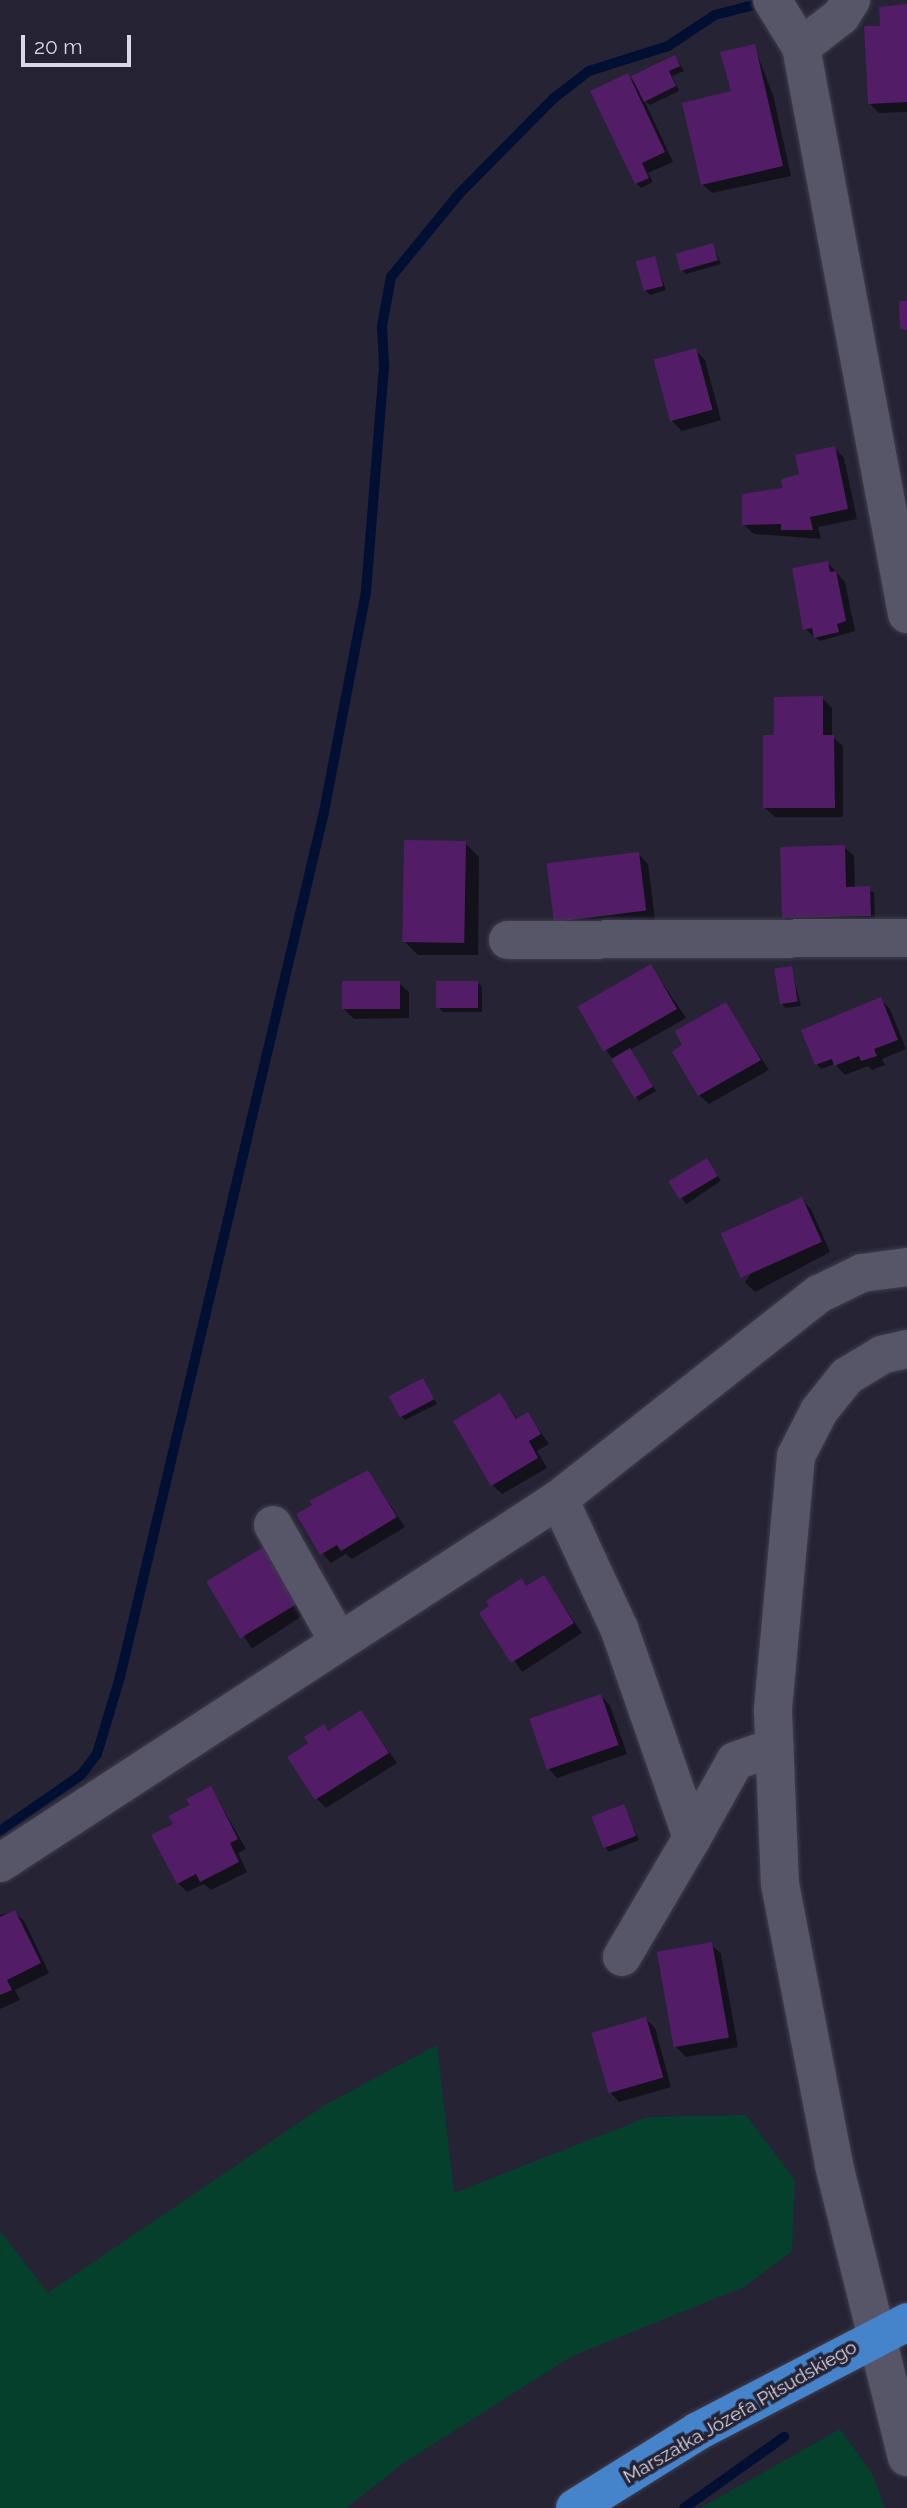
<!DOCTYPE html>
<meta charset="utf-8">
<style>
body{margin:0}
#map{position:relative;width:907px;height:2508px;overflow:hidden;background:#252334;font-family:Raleway,sans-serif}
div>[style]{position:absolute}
.green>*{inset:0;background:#05402c}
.shadow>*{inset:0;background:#0007;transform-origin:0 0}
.stream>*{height:10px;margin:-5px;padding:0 5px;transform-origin:5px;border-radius:5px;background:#000f32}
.building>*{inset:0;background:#521d66;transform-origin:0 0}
.roads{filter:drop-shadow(0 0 2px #3f3d4b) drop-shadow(0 0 2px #3f3d4b)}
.minor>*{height:38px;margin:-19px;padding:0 19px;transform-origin:19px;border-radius:19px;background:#575568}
.highway>*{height:38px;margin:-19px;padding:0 19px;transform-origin:19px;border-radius:19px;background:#4583cb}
span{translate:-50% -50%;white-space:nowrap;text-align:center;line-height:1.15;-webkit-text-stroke:7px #252334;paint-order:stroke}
.street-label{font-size:19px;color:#dad8e4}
.scale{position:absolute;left:21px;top:35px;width:110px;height:32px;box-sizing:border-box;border:4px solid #dad8e4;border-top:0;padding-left:9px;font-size:21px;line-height:24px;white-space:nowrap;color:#dad8e4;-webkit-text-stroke:5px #252334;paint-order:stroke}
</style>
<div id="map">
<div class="green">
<i style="clip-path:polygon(437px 2045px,454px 2193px,648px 2117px,746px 2115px,795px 2180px,792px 2251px,744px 2287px,572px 2356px,405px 2462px,346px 2508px,0 2508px,0 2231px,48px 2293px,325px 2105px)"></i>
<i style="clip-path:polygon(840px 2429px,873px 2475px,885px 2508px,700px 2508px)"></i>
</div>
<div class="shadow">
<i style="clip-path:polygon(907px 6px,907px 112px,879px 113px,869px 103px,882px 27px)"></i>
<i style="clip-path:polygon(754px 46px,773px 95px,791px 176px,712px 193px,702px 184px)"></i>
<i style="clip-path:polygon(675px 57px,684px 71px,672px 76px,679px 91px,650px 105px,644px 100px,673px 162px,648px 173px,653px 182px,641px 188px,636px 183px,627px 75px,636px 84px)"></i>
<i style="clip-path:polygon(713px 245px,721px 264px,686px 274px,681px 269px)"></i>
<i style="clip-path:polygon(654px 258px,666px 290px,650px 295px,645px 290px)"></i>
<i style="clip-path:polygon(695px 350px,705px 360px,721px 420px,682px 431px,672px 421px)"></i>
<i style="clip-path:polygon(835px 448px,844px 458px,857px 519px,818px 527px,821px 539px,754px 534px,744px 525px)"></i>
<i style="clip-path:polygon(828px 563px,845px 582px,855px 631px,820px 641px,805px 629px)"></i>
<i style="clip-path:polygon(822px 698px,832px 708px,832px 736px,843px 746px,843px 817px,775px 817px,765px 808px,776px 737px)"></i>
<i style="clip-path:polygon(465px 843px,479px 857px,478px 955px,418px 955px,404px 941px)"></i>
<i style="clip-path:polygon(844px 847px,854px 856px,855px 888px,874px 892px,875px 920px,793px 927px,783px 917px)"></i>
<i style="clip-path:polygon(639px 854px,648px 864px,655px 920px,565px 930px,555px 921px)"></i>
<i style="clip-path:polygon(651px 966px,686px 1018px,630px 1050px,656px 1091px,639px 1101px,579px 1007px)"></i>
<i style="clip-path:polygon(791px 968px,801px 1006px,786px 1008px,782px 1004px)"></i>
<i style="clip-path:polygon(477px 982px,482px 987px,482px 1012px,443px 1012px,438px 1007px)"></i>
<i style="clip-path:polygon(399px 983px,409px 992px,409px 1018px,354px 1019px,344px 1009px)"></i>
<i style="clip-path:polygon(880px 999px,890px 1009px,906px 1049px,882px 1059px,885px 1065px,872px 1070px,868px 1066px,845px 1075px,835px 1064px,821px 1069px,817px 1064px)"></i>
<i style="clip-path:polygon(725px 1004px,769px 1070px,709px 1104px,699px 1095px)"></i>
<i style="left:707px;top:1160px;width:25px;height:42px;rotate:56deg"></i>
<i style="clip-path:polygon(802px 1200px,811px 1209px,830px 1252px,755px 1292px,745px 1282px)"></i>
<i style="clip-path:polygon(422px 1380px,437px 1404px,405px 1420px,401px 1416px)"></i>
<i style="clip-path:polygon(500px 1395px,518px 1420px,528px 1414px,549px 1444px,537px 1451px,547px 1468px,502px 1494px,492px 1485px)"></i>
<i style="clip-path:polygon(368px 1472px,405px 1527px,352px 1559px,346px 1554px,331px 1563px,322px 1553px)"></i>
<i style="left:267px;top:1547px;width:77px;height:68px;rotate:57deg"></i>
<i style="clip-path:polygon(544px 1577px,582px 1633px,522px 1672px,482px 1613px,521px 1581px,528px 1587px)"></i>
<i style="clip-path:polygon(601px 1696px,610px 1705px,627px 1754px,557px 1778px,548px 1768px)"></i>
<i style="clip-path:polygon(361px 1712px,397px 1763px,326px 1808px,317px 1799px,310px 1743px,323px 1726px,330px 1732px)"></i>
<i style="clip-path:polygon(211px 1788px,246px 1849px,238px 1853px,247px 1872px,211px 1890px,204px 1884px,187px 1892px,178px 1883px,175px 1825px)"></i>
<i style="clip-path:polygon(623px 1806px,639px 1840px,609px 1852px,605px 1847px)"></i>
<i style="clip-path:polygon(14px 1912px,24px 1921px,49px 1973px,15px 1990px,20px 2000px,0 2009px,0 1915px)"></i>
<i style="clip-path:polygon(711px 1944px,721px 1954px,738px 2047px,686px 2057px,676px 2047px)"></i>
<i style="clip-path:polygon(646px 2019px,655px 2028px,671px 2087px,619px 2102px,610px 2092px)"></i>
</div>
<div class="stream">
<i style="left:0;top:1831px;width:98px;rotate:-34.7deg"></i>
<i style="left:81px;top:1775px;width:26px;rotate:-53deg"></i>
<i style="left:97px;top:1754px;width:80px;rotate:-73.4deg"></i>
<i style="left:120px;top:1677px;width:889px;rotate:-76.73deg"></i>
<i style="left:324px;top:812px;width:225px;rotate:-79.2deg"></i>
<i style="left:366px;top:591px;width:227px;rotate:-85.4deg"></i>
<i style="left:384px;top:365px;width:39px;rotate:-93deg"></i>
<i style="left:382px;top:326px;width:50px;rotate:-79.6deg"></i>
<i style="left:391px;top:277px;width:106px;rotate:-50.7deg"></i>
<i style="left:458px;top:195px;width:136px;rotate:-45.3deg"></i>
<i style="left:554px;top:98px;width:44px;rotate:-37.6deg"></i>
<i style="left:589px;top:71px;width:83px;rotate:-17.6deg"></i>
<i style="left:668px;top:46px;width:56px;rotate:-33.4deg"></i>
<i style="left:715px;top:15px;width:48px;rotate:-14.6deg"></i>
<i style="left:684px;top:2508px;width:123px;rotate:-35.4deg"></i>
</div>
<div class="building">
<i style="clip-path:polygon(907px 4px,907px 102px,868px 104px,864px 26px,880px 26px,879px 7px)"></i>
<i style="clip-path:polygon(755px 44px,783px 166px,701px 185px,682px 103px,731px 91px,720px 52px)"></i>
<i style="clip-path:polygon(675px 55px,680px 66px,669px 71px,676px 86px,644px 102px,631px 76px)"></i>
<i style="clip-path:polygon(628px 73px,665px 152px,642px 163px,649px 178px,635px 184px,590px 91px)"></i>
<i style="left:713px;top:243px;width:18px;height:39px;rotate:74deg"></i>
<i style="left:655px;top:256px;width:31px;height:20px;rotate:75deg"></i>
<i style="clip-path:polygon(899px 301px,907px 301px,907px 330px,900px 329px)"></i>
<i style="left:696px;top:348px;width:64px;height:44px;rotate:75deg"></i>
<i style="clip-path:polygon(835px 446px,848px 509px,810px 517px,813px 530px,781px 530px,781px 524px,742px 525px,742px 494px,782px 488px,781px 479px,799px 474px,795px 455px)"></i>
<i style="clip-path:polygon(828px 561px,830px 572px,836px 571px,846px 621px,837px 624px,839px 632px,814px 638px,812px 628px,803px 630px,792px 568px)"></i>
<i style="clip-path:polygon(823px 696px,823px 735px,834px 735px,835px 808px,763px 808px,763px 735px,774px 735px,774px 697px)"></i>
<i style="left:404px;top:840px;width:62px;height:102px;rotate:1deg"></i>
<i style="clip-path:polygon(845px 845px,846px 887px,870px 886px,871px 916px,782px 918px,780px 847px)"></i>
<i style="left:639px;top:852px;width:59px;height:93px;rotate:83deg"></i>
<i style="left:651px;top:964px;width:52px;height:85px;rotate:60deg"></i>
<i style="left:792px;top:966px;width:36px;height:18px;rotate:81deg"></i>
<i style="left:400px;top:981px;width:28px;height:58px;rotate:90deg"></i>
<i style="left:436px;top:981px;width:42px;height:27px"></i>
<i style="clip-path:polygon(881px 997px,898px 1040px,874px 1049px,877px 1056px,861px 1061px,859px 1056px,834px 1066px,832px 1059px,815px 1065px,801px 1030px)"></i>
<i style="clip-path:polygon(726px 1002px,761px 1060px,698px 1096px,672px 1052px,682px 1045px,675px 1031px)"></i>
<i style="left:630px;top:1048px;width:45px;height:22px;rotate:59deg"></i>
<i style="left:707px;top:1158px;width:21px;height:45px;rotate:59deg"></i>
<i style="left:802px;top:1197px;width:49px;height:89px;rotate:66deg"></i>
<i style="left:423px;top:1378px;width:24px;height:39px;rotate:62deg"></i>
<i style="clip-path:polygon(500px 1393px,516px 1419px,528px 1412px,541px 1434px,529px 1441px,538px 1458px,491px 1486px,453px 1421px)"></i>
<i style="clip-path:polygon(368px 1470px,397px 1517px,341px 1551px,337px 1545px,320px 1555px,296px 1514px,312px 1505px,309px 1501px)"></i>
<i style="left:267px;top:1545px;width:66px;height:71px;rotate:59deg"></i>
<i style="clip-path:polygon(544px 1575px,574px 1623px,511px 1663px,479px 1613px,489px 1606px,486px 1601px,522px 1578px,526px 1586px)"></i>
<i style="left:601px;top:1694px;width:54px;height:76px;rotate:71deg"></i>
<i style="clip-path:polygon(361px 1710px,389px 1753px,315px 1800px,287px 1757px,308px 1743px,304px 1737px,324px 1724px,328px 1731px)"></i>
<i style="clip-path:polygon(211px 1786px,238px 1839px,230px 1843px,239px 1862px,200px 1882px,196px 1874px,177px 1884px,151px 1835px,173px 1824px,168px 1816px,190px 1805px,186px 1799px)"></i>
<i style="left:624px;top:1804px;width:34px;height:35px;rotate:69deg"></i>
<i style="clip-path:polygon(15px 1910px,41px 1963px,7px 1980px,12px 1990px,0 1995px,0 1917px)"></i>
<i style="left:712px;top:1942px;width:97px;height:56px;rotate:80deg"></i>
<i style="left:646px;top:2017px;width:63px;height:57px;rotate:74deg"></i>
</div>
<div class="roads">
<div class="minor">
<i style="left:772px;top:0;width:55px;rotate:58.3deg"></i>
<i style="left:801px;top:47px;width:577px;rotate:79.41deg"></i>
<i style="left:801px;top:47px;width:51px;rotate:-37.8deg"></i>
<i style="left:841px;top:16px;width:19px;rotate:-58deg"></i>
<i style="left:508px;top:940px;width:399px;rotate:-0.3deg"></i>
<i style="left:907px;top:1349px;width:26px;rotate:167deg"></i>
<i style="left:882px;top:1355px;width:41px;rotate:149deg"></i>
<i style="left:847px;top:1376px;width:45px;rotate:128.7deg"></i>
<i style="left:819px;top:1411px;width:51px;rotate:117.1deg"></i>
<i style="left:796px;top:1456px;width:256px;rotate:95.2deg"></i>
<i style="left:773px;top:1711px;width:173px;rotate:87.7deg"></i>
<i style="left:780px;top:1884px;width:286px;rotate:79.1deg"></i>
<i style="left:834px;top:2165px;width:301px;rotate:76deg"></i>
<i style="left:559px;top:1499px;width:142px;rotate:65.1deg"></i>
<i style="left:619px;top:1628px;width:222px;rotate:70.8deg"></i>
<i style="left:692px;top:1838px;width:138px;rotate:120.5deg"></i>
<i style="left:273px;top:1525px;width:134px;rotate:60.6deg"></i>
<i style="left:692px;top:1838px;width:88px;rotate:-60.8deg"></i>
<i style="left:735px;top:1761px;width:42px;rotate:-19.3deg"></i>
<i style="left:0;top:1863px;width:667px;rotate:-33.07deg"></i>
<i style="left:559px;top:1499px;width:331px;rotate:-38.3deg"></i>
<i style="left:819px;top:1294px;width:48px;rotate:-26deg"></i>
<i style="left:862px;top:1273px;width:45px;rotate:-7.6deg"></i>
</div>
<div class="highway">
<i style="left:575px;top:2508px;width:145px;rotate:-32deg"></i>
<i style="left:698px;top:2431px;width:236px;rotate:-27.5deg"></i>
</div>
</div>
<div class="street-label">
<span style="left:740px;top:2412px;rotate:-30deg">Marszałka Józefa Piłsudskiego</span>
</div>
<div class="scale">20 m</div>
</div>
